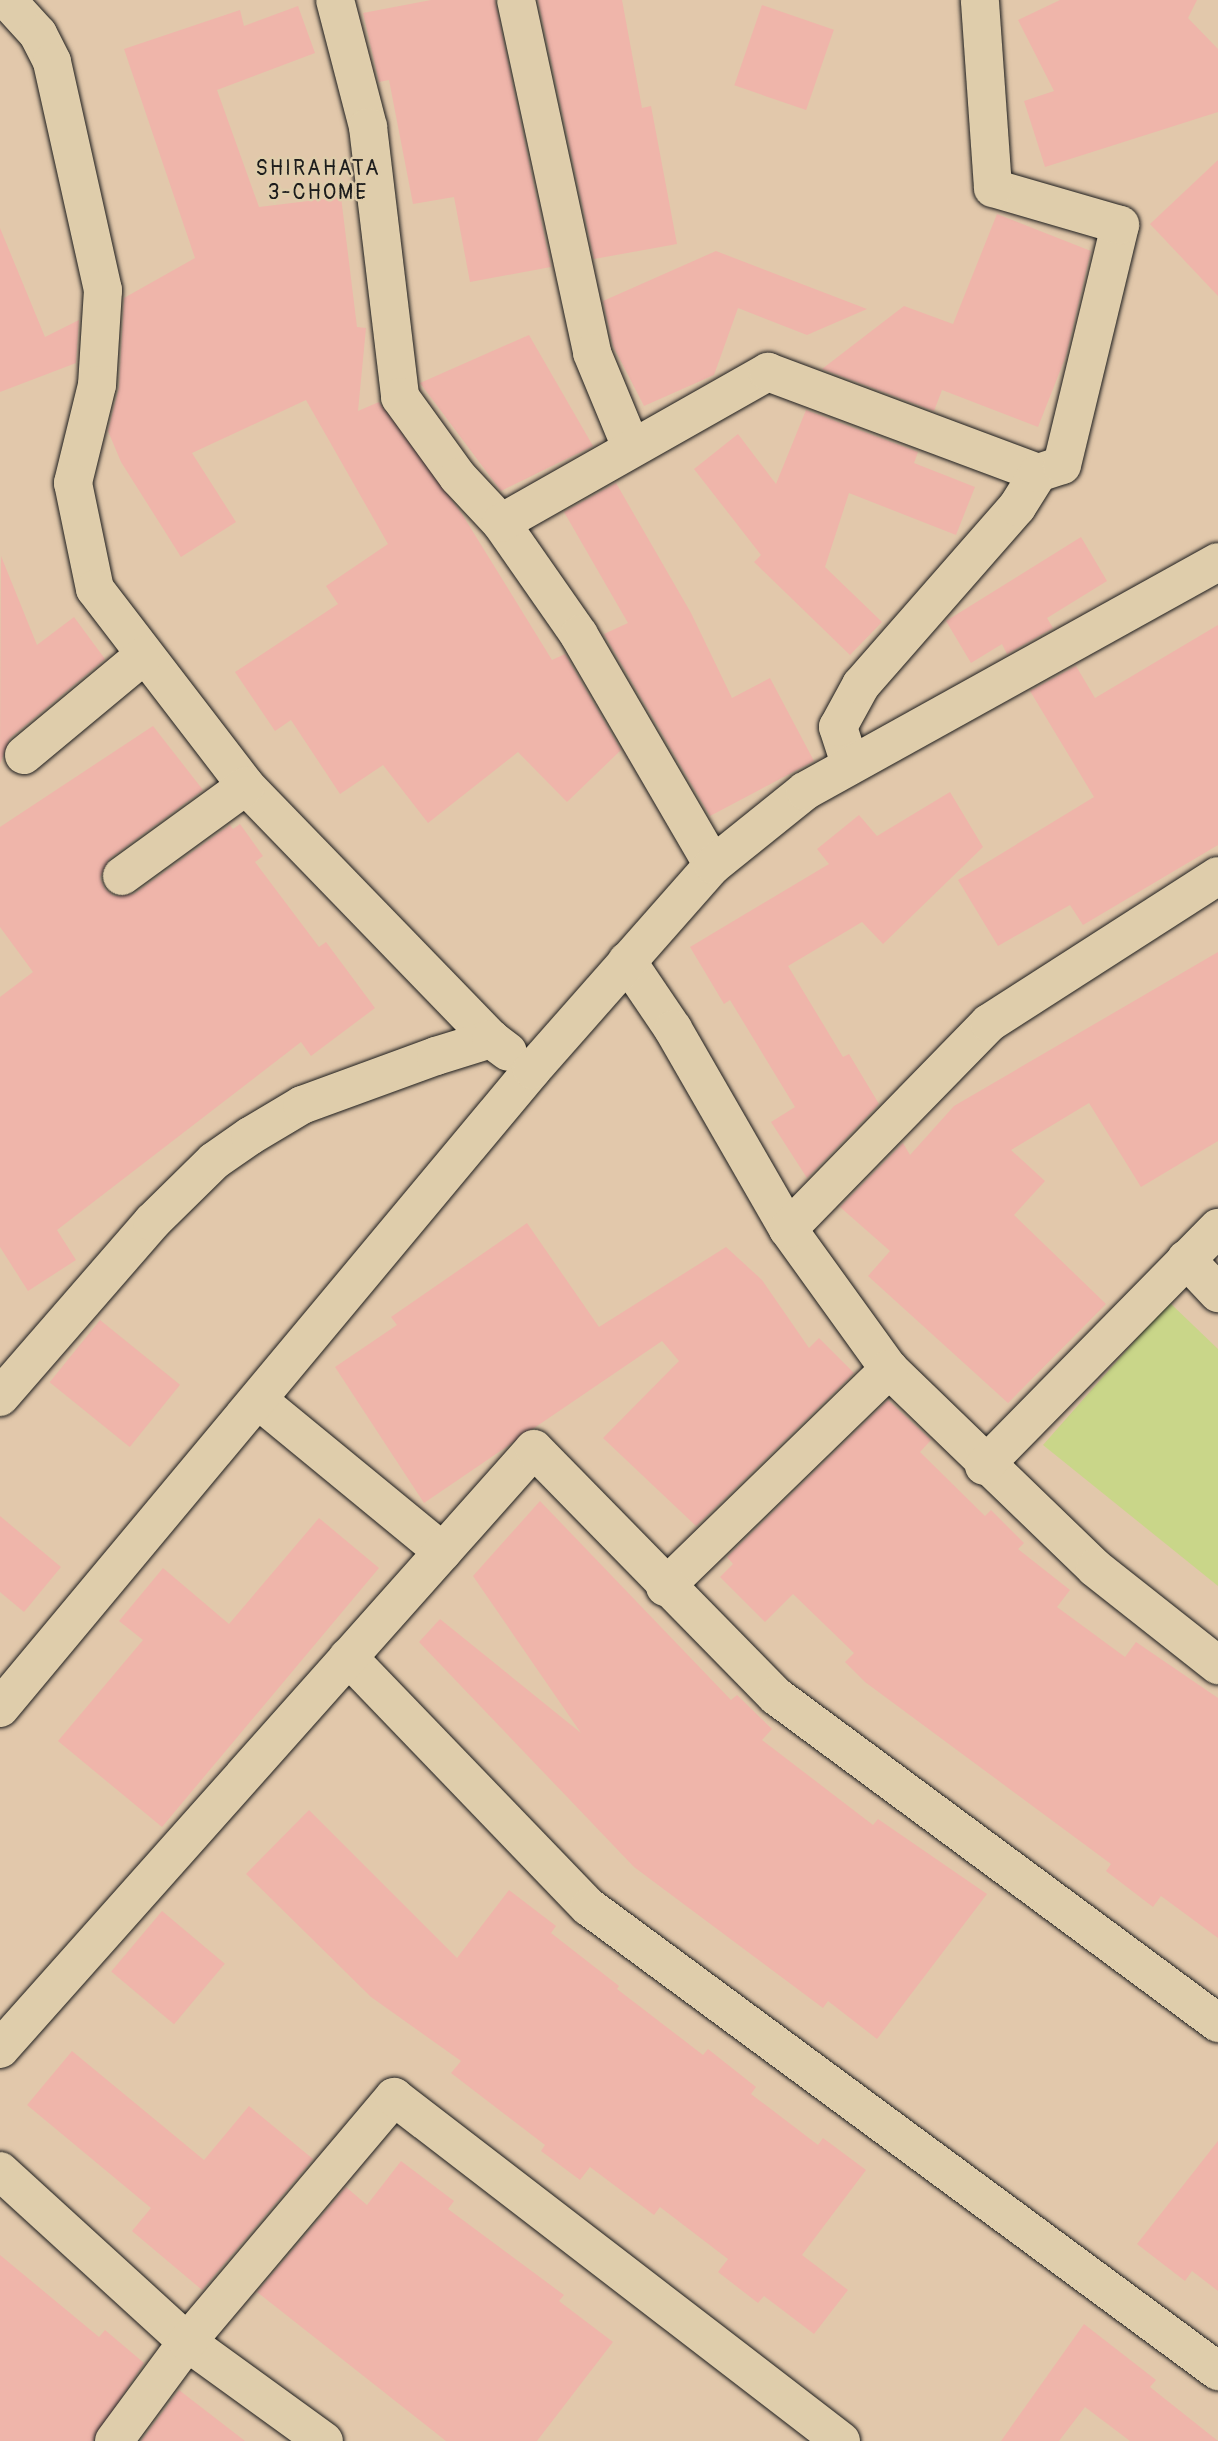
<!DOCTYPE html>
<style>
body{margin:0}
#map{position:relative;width:1218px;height:2441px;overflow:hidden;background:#e2c8ab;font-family:Pangolin,sans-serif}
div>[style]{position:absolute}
.green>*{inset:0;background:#c9d689}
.building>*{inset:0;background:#efb5aa;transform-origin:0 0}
.roads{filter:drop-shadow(0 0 2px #1c1c1c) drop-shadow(0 0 2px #1c1c1c)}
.minor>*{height:38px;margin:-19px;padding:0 19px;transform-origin:19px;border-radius:19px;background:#dfcdab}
span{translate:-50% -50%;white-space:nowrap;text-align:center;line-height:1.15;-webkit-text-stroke:5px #dfcdab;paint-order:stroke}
.neighbourhood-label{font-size:21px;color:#1c1c1c;letter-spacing:2px}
</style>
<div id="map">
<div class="green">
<i style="clip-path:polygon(1169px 1302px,1218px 1349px,1218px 1586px,1043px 1445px)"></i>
</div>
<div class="building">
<i style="clip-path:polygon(431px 0,495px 0,551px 267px,470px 282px,454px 197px,413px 204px,389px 80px,379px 82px,363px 13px)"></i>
<i style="clip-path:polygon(538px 0,622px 0,642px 108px,651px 106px,677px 244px,594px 259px)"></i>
<i style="clip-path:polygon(1060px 0,1197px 0,1188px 18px,1218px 49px,1218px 112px,1045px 167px,1024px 101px,1054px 91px,1018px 20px)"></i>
<i style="left:762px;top:5px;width:76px;height:85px;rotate:19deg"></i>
<i style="clip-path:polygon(298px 6px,315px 53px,217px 90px,259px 207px,341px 197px,357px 327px,366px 328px,358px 411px,379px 402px,462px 514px,552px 660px,565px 654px,621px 750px,567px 802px,518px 752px,428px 823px,383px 765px,340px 794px,291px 720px,275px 731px,235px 672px,338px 604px,326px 586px,388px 544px,306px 400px,192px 453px,236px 522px,181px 557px,121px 462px,108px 431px,119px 387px,124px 298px,195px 258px,124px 49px,240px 10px,244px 26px)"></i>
<i style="clip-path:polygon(1218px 160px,1218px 296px,1150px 224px)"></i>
<i style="clip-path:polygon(997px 214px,1091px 251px,1066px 356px,1038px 427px,942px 390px,934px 411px,822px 369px,904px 306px,953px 324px)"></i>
<i style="clip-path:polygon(0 228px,45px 337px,79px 320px,76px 363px,0 392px)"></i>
<i style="clip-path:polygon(716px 251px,867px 309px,807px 335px,738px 308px,714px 375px,644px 406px,613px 346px,603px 301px)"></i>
<i style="clip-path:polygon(529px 335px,593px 446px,501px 491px,420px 383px)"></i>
<i style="clip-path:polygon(806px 410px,918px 452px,914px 463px,975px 487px,956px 535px,849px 493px,825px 567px,882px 622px,850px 655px,754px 562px,761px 555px,694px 469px,738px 434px,776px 484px)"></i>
<i style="clip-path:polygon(616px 483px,691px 613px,732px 698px,770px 678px,814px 761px,710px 816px,604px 634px,628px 623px,564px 512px)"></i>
<i style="clip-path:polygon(1081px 537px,1107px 581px,1047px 618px,1053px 628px,1007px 654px,1002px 644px,971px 663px,946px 621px)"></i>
<i style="clip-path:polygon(1px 556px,37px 645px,74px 617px,105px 659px,10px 738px,0 764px)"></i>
<i style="clip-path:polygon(1218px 625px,1218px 845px,1083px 925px,1070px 905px,998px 946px,958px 880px,1094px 797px,1030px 691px,1076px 666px,1095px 698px)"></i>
<i style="clip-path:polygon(153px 726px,203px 790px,109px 859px,100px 878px,105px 889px,114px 896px,134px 894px,230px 825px,233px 829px,240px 824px,263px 856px,255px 862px,319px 947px,326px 942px,375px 1008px,311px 1056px,301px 1042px,57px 1230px,76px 1260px,28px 1291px,0 1247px,0 997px,33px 972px,0 927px,0 827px)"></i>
<i style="clip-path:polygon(950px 792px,983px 847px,883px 944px,862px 922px,788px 966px,843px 1057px,849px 1054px,879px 1104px,807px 1178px,771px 1122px,795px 1107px,730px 1000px,724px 1004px,690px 947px,829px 864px,817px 849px,859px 815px,877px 836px)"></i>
<i style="clip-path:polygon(1218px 952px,1218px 1141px,1141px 1187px,1089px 1103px,1011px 1150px,1045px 1181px,1014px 1215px,1106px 1304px,1008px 1403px,868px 1276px,890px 1251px,840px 1207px,903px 1143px,910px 1155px,954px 1106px)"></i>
<i style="clip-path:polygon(527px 1223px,599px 1327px,726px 1247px,762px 1280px,809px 1348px,819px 1338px,854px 1373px,696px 1526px,603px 1438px,679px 1361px,662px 1341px,424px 1503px,335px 1367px,397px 1325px,391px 1317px)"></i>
<i style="left:100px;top:1320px;width:103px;height:80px;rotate:39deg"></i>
<i style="clip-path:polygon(888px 1400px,931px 1440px,920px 1452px,985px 1516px,991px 1510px,1024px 1543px,1018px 1549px,1070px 1590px,1057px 1607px,1125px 1657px,1136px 1642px,1218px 1698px,1218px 1938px,1161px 1896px,1153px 1907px,1106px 1871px,1111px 1864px,865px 1682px,845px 1662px,854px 1653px,793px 1594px,765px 1622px,720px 1577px,733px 1564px,727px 1557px)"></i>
<i style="clip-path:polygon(540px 1501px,731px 1700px,737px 1695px,772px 1729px,762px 1740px,873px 1825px,878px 1819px,987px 1894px,877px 2039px,828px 2001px,823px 2008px,634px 1867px,419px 1642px,440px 1619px,581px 1733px,473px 1576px)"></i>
<i style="clip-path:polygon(0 1516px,61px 1567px,24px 1612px,0 1592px)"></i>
<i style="clip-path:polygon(319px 1518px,379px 1568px,162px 1827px,58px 1741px,143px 1640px,119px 1621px,163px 1568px,229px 1624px)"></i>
<i style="clip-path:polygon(309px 1810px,457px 1958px,509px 1890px,556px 1926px,551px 1933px,619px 1986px,617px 1989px,703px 2055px,708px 2049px,756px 2087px,751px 2094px,818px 2145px,823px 2138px,866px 2170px,802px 2255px,848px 2290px,814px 2334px,764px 2296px,758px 2303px,718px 2272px,728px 2259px,660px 2207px,654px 2215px,590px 2167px,580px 2180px,541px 2151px,545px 2145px,451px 2073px,461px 2061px,371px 1997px,246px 1874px)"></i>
<i style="left:162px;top:1911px;width:82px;height:79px;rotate:40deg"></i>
<i style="clip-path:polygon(72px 2051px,204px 2160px,249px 2106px,313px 2159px,202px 2290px,132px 2231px,151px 2208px,27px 2105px)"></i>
<i style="clip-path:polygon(1218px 2141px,1218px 2291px,1192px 2271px,1185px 2281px,1137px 2244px)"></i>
<i style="clip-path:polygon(401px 2161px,454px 2201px,448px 2209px,564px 2295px,559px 2301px,613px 2342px,537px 2441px,446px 2441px,257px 2292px,346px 2187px,367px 2205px)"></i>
<i style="clip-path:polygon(0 2255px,99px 2337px,105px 2330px,144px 2363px,93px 2441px,0 2441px)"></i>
<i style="clip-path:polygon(1084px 2324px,1156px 2380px,1150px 2387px,1218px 2441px,1130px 2441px,1085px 2407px,1059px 2441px,1001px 2441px)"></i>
<i style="clip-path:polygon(179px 2390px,245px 2441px,141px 2441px)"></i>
</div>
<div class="roads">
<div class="minor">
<i style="left:7px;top:0;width:46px;rotate:47.6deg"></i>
<i style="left:38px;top:34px;width:31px;rotate:63deg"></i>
<i style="left:52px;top:62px;width:234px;rotate:77.4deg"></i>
<i style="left:103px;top:290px;width:95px;rotate:93.6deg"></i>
<i style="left:97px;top:385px;width:101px;rotate:103.8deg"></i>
<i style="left:73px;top:483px;width:108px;rotate:78.3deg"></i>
<i style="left:95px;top:589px;width:248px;rotate:52.5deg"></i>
<i style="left:246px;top:786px;width:352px;rotate:45.9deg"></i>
<i style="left:335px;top:0;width:131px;rotate:75.4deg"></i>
<i style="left:368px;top:127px;width:272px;rotate:83.2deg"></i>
<i style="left:400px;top:397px;width:99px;rotate:54.1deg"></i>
<i style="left:458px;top:477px;width:63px;rotate:46.9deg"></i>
<i style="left:501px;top:523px;width:136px;rotate:55.1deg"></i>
<i style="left:579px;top:635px;width:266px;rotate:59.8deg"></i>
<i style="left:516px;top:0;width:361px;rotate:77.8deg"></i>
<i style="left:592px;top:353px;width:102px;rotate:67.5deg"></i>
<i style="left:501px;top:523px;width:307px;rotate:-29.5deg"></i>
<i style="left:768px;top:372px;width:288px;rotate:20.5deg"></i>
<i style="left:24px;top:755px;width:155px;rotate:-39.8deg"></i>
<i style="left:850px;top:764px;width:39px;rotate:-108deg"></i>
<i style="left:838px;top:727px;width:48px;rotate:-61.3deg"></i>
<i style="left:861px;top:685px;width:237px;rotate:-48.8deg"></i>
<i style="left:1017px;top:507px;width:40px;rotate:-58deg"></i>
<i style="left:1038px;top:473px;width:25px;rotate:-18deg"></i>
<i style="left:1062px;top:465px;width:247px;rotate:-76.4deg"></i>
<i style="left:1120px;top:225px;width:132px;rotate:-163.8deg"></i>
<i style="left:993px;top:188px;width:188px;rotate:-94deg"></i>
<i style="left:122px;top:876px;width:153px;rotate:-36deg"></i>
<i style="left:627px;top:961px;width:82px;rotate:55.9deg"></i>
<i style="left:673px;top:1029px;width:231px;rotate:60.1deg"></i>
<i style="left:788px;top:1229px;width:173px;rotate:54.2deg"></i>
<i style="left:889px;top:1369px;width:286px;rotate:44deg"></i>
<i style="left:1095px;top:1568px;width:157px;rotate:38.3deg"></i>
<i style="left:788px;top:1229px;width:288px;rotate:-45.7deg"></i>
<i style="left:989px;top:1023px;width:272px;rotate:-32.7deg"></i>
<i style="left:1186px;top:1259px;width:47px;rotate:46.7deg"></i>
<i style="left:0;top:1397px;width:232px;rotate:-49deg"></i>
<i style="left:152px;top:1222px;width:87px;rotate:-44.5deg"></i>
<i style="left:214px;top:1161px;width:44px;rotate:-34.8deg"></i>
<i style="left:250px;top:1136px;width:61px;rotate:-30.8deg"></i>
<i style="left:302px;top:1105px;width:143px;rotate:-20.1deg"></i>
<i style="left:436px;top:1056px;width:58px;rotate:-17.2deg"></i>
<i style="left:491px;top:1039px;width:21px;rotate:37deg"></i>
<i style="left:258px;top:1400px;width:239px;rotate:39.4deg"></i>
<i style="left:984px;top:1466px;width:334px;rotate:-45.5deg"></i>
<i style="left:665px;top:1587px;width:313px;rotate:-44.2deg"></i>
<i style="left:348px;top:1657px;width:347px;rotate:46.1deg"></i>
<i style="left:589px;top:1907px;width:782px;rotate:36.42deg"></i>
<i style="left:0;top:1708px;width:831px;rotate:-50.18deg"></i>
<i style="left:532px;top:1070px;width:273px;rotate:-48.6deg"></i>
<i style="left:713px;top:865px;width:118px;rotate:-38.8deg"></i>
<i style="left:805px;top:791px;width:472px;rotate:-29deg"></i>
<i style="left:0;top:2049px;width:803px;rotate:-48.33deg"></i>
<i style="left:534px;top:1449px;width:346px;rotate:45.6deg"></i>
<i style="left:776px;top:1696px;width:550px;rotate:36.49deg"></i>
<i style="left:0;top:2171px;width:253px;rotate:42.4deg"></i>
<i style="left:187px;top:2342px;width:169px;rotate:35.9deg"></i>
<i style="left:114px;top:2441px;width:123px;rotate:-53.6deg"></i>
<i style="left:187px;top:2342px;width:321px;rotate:-49.8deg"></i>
<i style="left:394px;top:2097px;width:564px;rotate:37.58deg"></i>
</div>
</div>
<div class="neighbourhood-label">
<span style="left:318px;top:181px">SHIRAHATA<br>3-CHOME</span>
</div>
</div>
